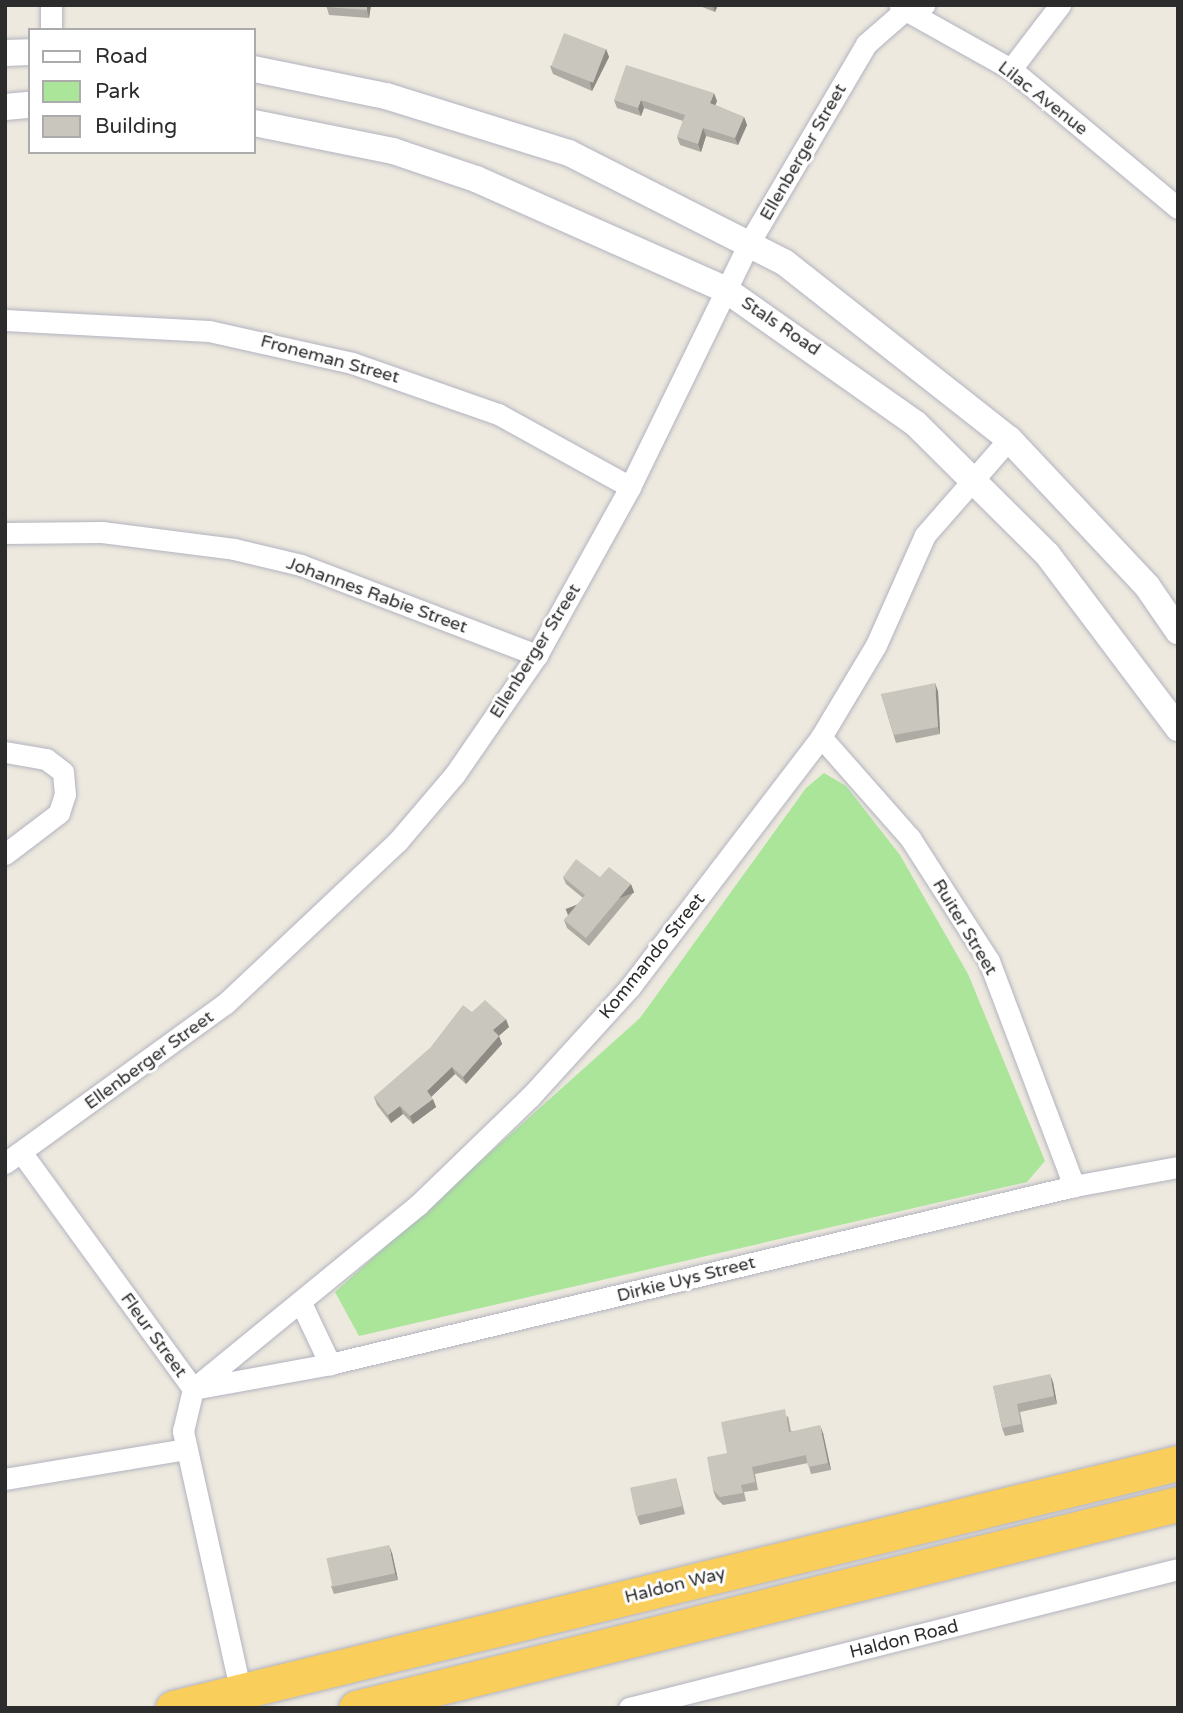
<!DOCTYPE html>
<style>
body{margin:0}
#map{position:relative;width:1183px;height:1713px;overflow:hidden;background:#eee9de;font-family:"Varela Round",sans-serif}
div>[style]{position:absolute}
.green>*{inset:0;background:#aae59a}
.roads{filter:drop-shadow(0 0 2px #b2b3c0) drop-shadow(0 0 2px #b2b3c0)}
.minor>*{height:21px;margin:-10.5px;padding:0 10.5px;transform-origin:10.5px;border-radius:10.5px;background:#fff}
.tertiary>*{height:26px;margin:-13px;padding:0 13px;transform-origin:13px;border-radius:13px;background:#fff}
.trunk>*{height:35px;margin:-17.5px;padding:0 17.5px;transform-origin:17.5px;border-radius:17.5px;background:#face5b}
.wall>*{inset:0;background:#adaba3}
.shaded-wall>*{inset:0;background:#8d8b84;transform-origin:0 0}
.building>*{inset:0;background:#c9c7bd;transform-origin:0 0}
span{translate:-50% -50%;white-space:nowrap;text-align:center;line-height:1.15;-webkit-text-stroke:6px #fff;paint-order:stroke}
.street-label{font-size:18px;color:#2c2c2c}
.frame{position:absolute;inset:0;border:7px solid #2c2c2c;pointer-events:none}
.legend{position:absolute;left:28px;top:28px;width:228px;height:126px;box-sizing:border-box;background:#fff;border:2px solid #ababab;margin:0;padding:9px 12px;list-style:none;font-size:21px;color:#2c2c2c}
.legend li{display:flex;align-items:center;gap:14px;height:35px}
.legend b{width:35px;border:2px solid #ababab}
</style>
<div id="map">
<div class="green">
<i style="clip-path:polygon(824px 773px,846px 786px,900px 855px,968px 974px,1045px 1161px,1027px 1182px,359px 1336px,335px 1292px,640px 1018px,806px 788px)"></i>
</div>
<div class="roads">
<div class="minor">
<i style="left:900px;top:7px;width:127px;rotate:29.2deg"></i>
<i style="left:1011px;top:69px;width:217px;rotate:39.8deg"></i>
<i style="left:51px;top:30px;width:25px;rotate:-90deg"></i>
<i style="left:1011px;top:69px;width:81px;rotate:-52.6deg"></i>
<i style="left:5px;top:320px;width:204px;rotate:3.1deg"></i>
<i style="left:209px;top:331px;width:147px;rotate:12.6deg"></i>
<i style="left:352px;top:363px;width:155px;rotate:19.3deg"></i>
<i style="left:498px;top:414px;width:151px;rotate:28.9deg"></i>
<i style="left:5px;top:533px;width:97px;rotate:-0.6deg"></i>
<i style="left:102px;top:532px;width:133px;rotate:7.3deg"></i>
<i style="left:234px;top:549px;width:69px;rotate:13.4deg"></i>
<i style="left:301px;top:565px;width:253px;rotate:20.9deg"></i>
<i style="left:821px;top:737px;width:135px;rotate:48.6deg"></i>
<i style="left:910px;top:838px;width:146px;rotate:57.3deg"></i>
<i style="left:989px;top:961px;width:241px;rotate:69.3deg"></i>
<i style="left:5px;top:752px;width:42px;rotate:9.7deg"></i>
<i style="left:46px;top:759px;width:21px;rotate:37deg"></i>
<i style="left:63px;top:772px;width:22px;rotate:85deg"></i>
<i style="left:65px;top:794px;width:20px;rotate:108deg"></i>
<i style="left:59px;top:813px;width:68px;rotate:142.8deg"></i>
<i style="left:21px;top:1152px;width:293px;rotate:54deg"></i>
<i style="left:5px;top:1163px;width:271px;rotate:-35.9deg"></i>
<i style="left:225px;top:1004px;width:238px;rotate:-43.3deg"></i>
<i style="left:398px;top:841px;width:88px;rotate:-49.6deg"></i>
<i style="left:455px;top:774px;width:145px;rotate:-55.4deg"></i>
<i style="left:537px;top:655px;width:192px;rotate:-61deg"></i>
<i style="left:630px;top:487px;width:271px;rotate:-64deg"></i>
<i style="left:749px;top:243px;width:231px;rotate:-59.5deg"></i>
<i style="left:866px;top:44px;width:52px;rotate:-41.1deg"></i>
<i style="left:905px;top:10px;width:20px;rotate:-15deg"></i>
<i style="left:301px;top:1303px;width:68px;rotate:64.6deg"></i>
<i style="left:193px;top:1389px;width:139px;rotate:-10.3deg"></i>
<i style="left:330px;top:1364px;width:765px;rotate:-13.45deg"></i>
<i style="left:1074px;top:1186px;width:106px;rotate:-10.4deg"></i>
<i style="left:5px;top:1479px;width:183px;rotate:-9.4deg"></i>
<i style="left:243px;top:1702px;width:278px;rotate:-102.5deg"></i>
<i style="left:183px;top:1431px;width:43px;rotate:-76.6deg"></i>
<i style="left:193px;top:1389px;width:291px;rotate:-39.3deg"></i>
<i style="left:418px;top:1205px;width:156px;rotate:-44deg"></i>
<i style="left:530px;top:1097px;width:149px;rotate:-47.7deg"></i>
<i style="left:630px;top:987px;width:315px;rotate:-52.6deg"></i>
<i style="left:821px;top:737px;width:107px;rotate:-59.1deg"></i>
<i style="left:876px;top:645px;width:120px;rotate:-66deg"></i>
<i style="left:925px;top:535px;width:128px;rotate:-48.8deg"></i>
<i style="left:629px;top:1708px;width:566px;rotate:-14.21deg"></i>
</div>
<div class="tertiary">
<i style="left:5px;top:53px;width:25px;rotate:-2deg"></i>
<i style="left:254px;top:69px;width:135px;rotate:11.6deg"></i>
<i style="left:386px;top:96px;width:192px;rotate:17.3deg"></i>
<i style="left:569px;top:153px;width:241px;rotate:26.9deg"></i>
<i style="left:784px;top:262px;width:286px;rotate:38.2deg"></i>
<i style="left:1009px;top:439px;width:202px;rotate:46.8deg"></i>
<i style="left:1147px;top:586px;width:55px;rotate:55.4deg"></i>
<i style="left:5px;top:107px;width:25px;rotate:-5deg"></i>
<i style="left:254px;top:123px;width:142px;rotate:11.4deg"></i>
<i style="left:393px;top:151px;width:88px;rotate:18.6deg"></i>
<i style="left:476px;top:179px;width:274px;rotate:23.9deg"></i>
<i style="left:726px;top:290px;width:232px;rotate:35.2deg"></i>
<i style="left:916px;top:424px;width:185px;rotate:44.8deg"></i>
<i style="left:1047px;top:554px;width:218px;rotate:53deg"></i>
</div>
<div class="trunk">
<i style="left:173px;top:1708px;width:1034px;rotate:-13.7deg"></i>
<i style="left:356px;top:1708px;width:847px;rotate:-13.94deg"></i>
</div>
</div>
<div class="wall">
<i style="clip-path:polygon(326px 5px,371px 5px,369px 18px,329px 15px)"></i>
<i style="clip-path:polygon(697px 5px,718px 5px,715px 12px)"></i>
<i style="clip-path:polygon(606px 49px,609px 57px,592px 91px,553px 74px,550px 66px)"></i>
<i style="clip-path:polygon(614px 100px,717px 101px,715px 105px,744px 117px,747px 125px,738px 145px,706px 136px,701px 152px,680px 145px,677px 137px,683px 121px,644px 108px,641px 116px,617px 108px)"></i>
<i style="clip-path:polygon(938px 691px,940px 734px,896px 743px,881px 694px)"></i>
<i style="clip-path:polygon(563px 877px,600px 877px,634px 892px,589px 946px,567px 928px,564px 920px,583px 898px,566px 884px)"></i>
<i style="clip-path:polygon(472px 1012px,509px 1027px,499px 1036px,502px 1044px,466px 1084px,455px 1074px,431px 1097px,436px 1107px,413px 1124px,403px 1114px,391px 1123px,377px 1105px,374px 1097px)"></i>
<i style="clip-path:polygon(1053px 1382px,1057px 1404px,1020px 1412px,1024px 1432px,1005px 1436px,1002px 1428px,993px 1386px)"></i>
<i style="clip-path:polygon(788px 1416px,791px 1431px,823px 1433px,831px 1470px,811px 1474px,808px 1463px,755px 1474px,758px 1490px,744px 1492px,746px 1501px,723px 1505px,716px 1498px,713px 1490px,727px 1453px)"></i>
<i style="clip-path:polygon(676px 1478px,685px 1514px,640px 1525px,637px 1517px)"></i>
<i style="clip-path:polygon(392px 1553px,398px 1580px,334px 1594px,331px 1586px)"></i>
</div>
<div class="shaded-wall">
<i style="clip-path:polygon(367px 5px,371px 5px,369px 18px,367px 10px)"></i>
<i style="clip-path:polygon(712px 5px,718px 5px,715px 12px)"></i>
<i style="clip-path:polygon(606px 49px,609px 57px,592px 91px,590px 83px)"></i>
<i style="clip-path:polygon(714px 93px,717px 101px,713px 111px,710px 103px)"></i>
<i style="clip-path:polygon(641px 100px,644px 108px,641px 116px,638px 108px)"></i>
<i style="clip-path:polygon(744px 117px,747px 125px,738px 145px,735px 138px)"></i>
<i style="clip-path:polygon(703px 128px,706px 136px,701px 152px,698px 144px)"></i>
<i style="clip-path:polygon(935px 683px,938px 691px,940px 734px,938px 727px)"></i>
<i style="left:631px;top:884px;width:9px;height:70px;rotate:69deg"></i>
<i style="clip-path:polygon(506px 1019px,509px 1027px,496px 1038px,493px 1030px)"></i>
<i style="clip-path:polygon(499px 1036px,502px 1044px,466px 1084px,463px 1077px)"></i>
<i style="clip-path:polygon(452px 1067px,455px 1074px,429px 1099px,427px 1091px)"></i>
<i style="clip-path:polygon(433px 1099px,436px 1107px,413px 1124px,410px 1116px)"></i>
<i style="clip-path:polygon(400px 1106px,403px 1114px,391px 1123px,388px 1115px)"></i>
<i style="clip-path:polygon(1050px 1374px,1053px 1382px,1057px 1404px,1054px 1396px)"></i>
<i style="clip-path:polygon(820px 1425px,823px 1433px,831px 1470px,828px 1463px)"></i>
<i style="clip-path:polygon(389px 1545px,392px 1553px,398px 1580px,395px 1573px)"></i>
</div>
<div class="building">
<i style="clip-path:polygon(326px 5px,367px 5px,367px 10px,326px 7px)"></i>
<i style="left:564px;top:33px;width:45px;height:36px;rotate:21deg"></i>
<i style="clip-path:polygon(626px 65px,714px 93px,710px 103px,744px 117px,735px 138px,703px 128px,698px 144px,677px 137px,685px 115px,641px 100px,638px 108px,614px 100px)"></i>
<i style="clip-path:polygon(935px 683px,938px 727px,894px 735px,881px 694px)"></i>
<i style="clip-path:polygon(576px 859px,600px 877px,609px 867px,631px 884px,586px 938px,564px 920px,585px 895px,563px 877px)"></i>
<i style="clip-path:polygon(485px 1000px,506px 1019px,493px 1030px,499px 1036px,463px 1077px,452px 1067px,427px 1091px,433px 1099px,410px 1116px,400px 1106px,388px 1115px,374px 1097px,430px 1048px,463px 1005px,472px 1012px)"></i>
<i style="clip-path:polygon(1050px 1374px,1054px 1396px,1017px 1404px,1021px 1424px,1002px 1428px,993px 1386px)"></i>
<i style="clip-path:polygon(785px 1409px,789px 1432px,820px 1425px,828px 1463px,808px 1467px,806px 1455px,752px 1467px,755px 1482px,741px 1485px,743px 1493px,720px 1497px,713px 1490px,707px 1457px,727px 1453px,721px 1422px)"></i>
<i style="left:676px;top:1478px;width:29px;height:47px;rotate:78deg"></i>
<i style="left:389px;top:1545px;width:29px;height:64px;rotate:78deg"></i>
</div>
<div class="street-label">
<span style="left:1043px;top:98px;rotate:38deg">Lilac Avenue</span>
<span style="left:803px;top:152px;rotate:-60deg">Ellenberger Street</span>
<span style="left:781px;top:326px;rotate:34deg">Stals Road</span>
<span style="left:330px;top:359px;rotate:15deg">Froneman Street</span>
<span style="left:377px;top:595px;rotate:20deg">Johannes Rabie Street</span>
<span style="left:535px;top:651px;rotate:-58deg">Ellenberger Street</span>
<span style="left:965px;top:927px;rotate:59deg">Ruiter Street</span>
<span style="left:652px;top:956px;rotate:-51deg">Kommando Street</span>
<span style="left:149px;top:1060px;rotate:-36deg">Ellenberger Street</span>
<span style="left:686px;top:1279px;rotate:-14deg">Dirkie Uys Street</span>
<span style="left:154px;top:1335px;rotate:54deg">Fleur Street</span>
<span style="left:675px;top:1585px;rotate:-14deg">Haldon Way</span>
<span style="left:904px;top:1639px;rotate:-14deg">Haldon Road</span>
</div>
<div class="frame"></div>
<ul class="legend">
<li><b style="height:9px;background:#fff"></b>Road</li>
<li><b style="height:19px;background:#aae59a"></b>Park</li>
<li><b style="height:19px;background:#c9c7bd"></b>Building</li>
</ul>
</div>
